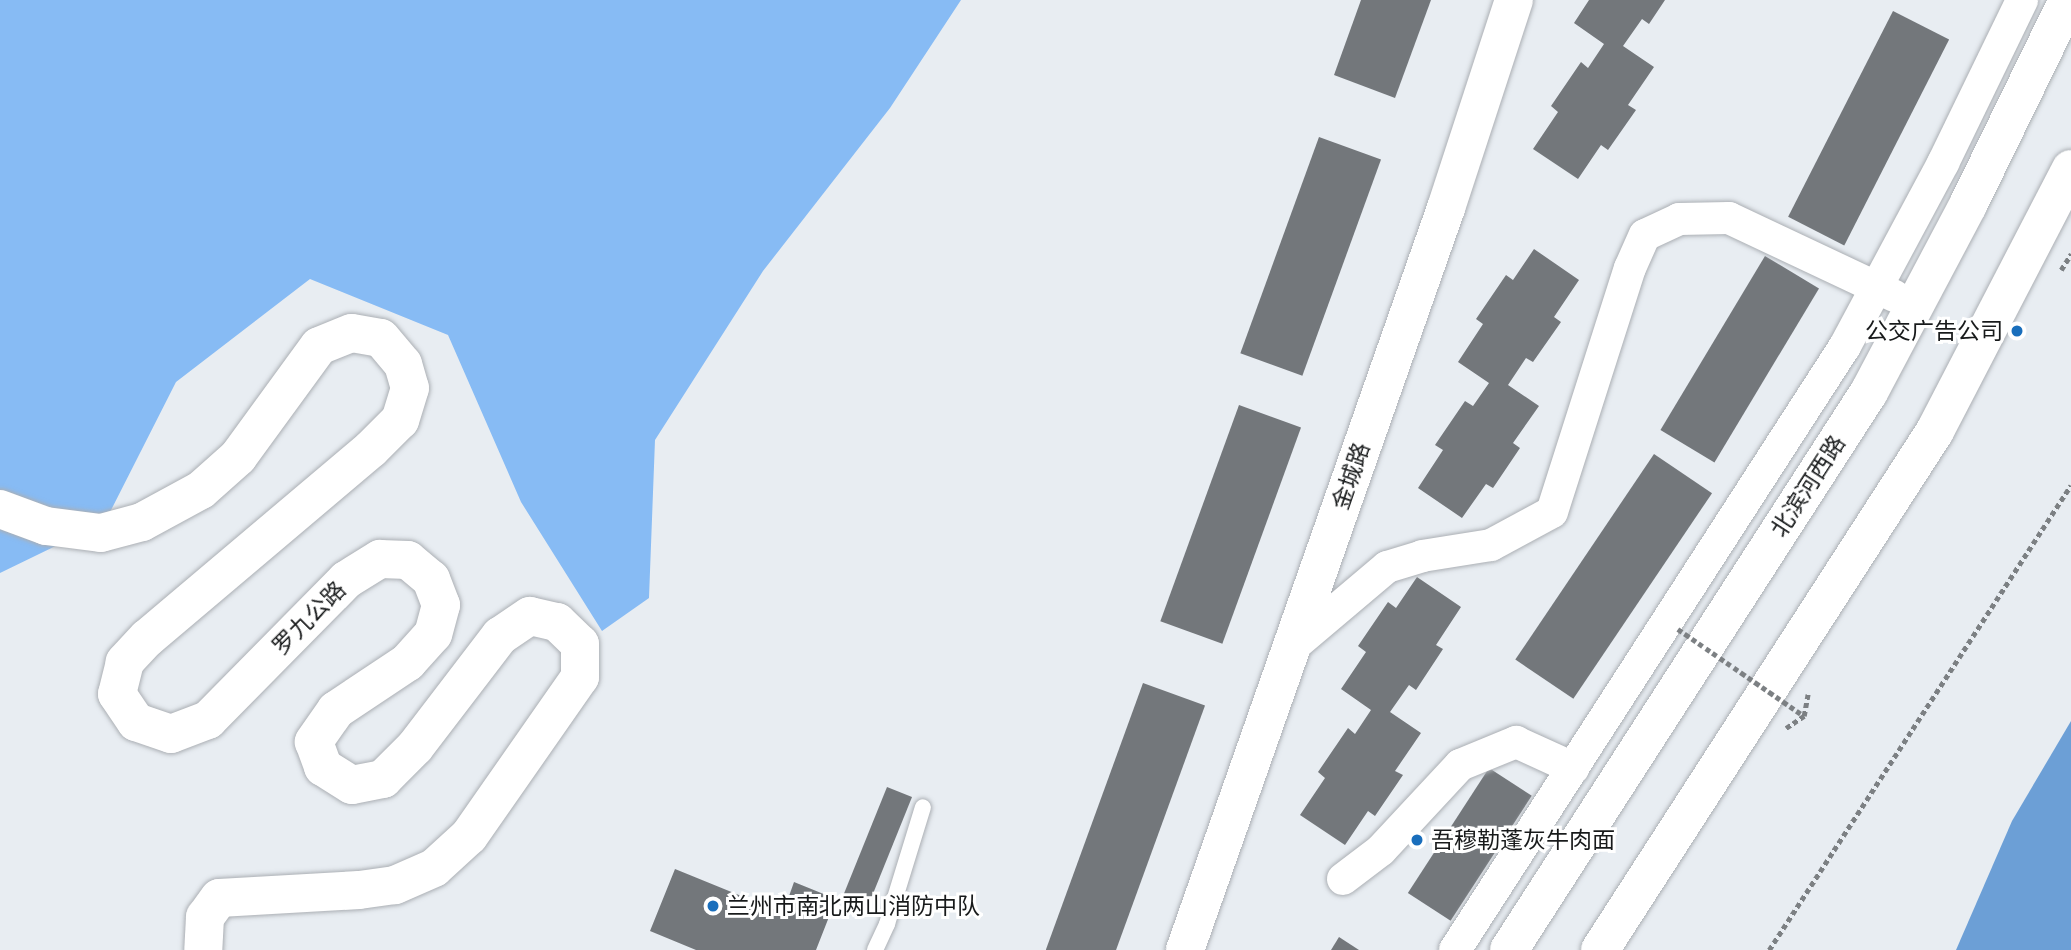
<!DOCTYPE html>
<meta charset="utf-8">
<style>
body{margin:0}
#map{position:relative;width:2071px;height:950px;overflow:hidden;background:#e8edf2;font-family:"PT Sans","Noto Sans SC",sans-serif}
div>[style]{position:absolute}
.forest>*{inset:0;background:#87bbf4}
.water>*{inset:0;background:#6c9fd6}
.building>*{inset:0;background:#73777b;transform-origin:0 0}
.path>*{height:4.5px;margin-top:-2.25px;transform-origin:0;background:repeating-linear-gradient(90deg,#7c8083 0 5px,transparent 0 8.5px)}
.roads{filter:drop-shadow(0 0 2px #abafb4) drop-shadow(0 0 2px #abafb4)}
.lane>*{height:16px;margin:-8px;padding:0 8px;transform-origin:8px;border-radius:8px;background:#fff}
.street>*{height:32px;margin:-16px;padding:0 16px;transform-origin:16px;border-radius:16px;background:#fff}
.secondary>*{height:38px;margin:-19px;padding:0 19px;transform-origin:19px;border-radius:19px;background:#fff}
.primary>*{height:38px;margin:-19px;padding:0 19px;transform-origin:19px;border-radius:19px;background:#fff}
.path-bridge>*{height:4.5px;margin-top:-2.25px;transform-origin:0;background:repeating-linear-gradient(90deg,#7c8083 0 5px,transparent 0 8.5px)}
.dots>*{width:19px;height:19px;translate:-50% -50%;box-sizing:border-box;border:4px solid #fff;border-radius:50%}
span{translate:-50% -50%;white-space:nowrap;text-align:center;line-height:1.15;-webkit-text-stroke:6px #fff;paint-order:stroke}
.poi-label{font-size:23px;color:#181a1b}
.right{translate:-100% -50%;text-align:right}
.left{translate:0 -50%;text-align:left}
.street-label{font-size:23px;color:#181a1b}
</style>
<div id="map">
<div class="forest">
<i style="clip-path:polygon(0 0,961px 0,890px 108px,763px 271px,655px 440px,649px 598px,602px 631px,521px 502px,448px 335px,310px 279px,176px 382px,105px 522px,0 573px)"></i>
</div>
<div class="water">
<i style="clip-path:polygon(2071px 721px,2071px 950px,1956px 950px,2012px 821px)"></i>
</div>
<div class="building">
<i style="clip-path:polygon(1361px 0,1431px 0,1395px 98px,1334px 75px)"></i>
<i style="clip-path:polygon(1589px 0,1665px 0,1649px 24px,1642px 19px,1623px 46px,1654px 67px,1628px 105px,1636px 110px,1608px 150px,1601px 145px,1578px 179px,1533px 149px,1558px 112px,1551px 106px,1581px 62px,1588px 68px,1604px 44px,1574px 23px)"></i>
<i style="left:1893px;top:11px;width:63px;height:231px;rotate:27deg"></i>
<i style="left:1319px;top:137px;width:66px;height:230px;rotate:20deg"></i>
<i style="clip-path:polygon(1534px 249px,1579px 280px,1554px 317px,1561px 322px,1533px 362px,1526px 358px,1508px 385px,1539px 406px,1513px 443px,1520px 448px,1493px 488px,1486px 484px,1462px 518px,1418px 488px,1443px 450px,1435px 445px,1465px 401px,1473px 406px,1489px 383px,1458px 362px,1483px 324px,1476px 319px,1506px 275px,1513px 280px)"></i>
<i style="left:1765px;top:256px;width:63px;height:203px;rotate:31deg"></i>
<i style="left:1239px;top:405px;width:66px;height:230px;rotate:20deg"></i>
<i style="left:1654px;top:454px;width:70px;height:248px;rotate:34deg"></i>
<i style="clip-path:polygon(1417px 577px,1461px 607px,1436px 645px,1443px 649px,1416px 690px,1409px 685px,1390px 712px,1421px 733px,1395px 771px,1403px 775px,1375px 816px,1368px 811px,1345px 845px,1300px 815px,1325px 778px,1318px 772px,1348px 728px,1355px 734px,1371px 710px,1341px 689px,1366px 652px,1358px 646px,1388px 602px,1396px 608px)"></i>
<i style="left:1143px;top:683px;width:66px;height:284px;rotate:20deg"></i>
<i style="left:1489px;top:768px;width:51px;height:149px;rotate:33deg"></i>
<i style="left:887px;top:787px;width:27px;height:115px;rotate:22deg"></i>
<i style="clip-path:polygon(675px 869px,783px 913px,794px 882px,836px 899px,816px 950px,696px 950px,650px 931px)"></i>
<i style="clip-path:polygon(1339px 937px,1359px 950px,1331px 950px)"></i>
</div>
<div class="path">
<i style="left:2061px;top:270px;width:19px;rotate:-58deg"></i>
<i style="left:1786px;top:728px;width:22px;rotate:-34deg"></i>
<i style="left:1804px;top:716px;width:22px;rotate:-80deg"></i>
<i style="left:1769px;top:950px;width:554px;rotate:-57deg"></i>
</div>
<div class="roads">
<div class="lane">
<i style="left:875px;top:950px;width:29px;rotate:-65deg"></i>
<i style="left:887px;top:924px;width:122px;rotate:-72.9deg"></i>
</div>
<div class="street">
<i style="left:1290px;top:649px;width:127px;rotate:-40.2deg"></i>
<i style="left:1387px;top:567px;width:37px;rotate:-17deg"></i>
<i style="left:1422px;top:556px;width:70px;rotate:-9.1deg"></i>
<i style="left:1491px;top:545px;width:69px;rotate:-28.4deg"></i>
<i style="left:1552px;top:512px;width:256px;rotate:-72.3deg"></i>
<i style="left:1630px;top:268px;width:36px;rotate:-66deg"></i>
<i style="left:1645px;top:235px;width:38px;rotate:-25deg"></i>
<i style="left:1679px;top:219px;width:50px;rotate:-1.1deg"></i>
<i style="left:1729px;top:218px;width:183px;rotate:25.2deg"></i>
<i style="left:1343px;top:879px;width:48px;rotate:-37.3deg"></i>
<i style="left:1381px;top:850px;width:116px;rotate:-47.1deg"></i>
<i style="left:1460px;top:765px;width:61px;rotate:-22.3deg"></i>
<i style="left:1516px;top:742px;width:63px;rotate:24.5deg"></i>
<i style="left:1455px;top:950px;width:719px;rotate:-57.15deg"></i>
<i style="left:1845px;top:346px;width:208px;rotate:-61.8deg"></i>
<i style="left:1943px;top:163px;width:181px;rotate:-64.1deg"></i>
</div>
<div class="secondary">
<i style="left:0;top:509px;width:49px;rotate:20.3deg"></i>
<i style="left:46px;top:526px;width:55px;rotate:7.3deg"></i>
<i style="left:101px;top:533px;width:42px;rotate:-15deg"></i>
<i style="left:142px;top:522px;width:67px;rotate:-28.5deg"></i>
<i style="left:201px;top:490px;width:50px;rotate:-41.7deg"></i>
<i style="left:238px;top:457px;width:137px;rotate:-53.9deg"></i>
<i style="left:319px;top:346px;width:35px;rotate:-22deg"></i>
<i style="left:352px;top:333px;width:29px;rotate:10deg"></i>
<i style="left:381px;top:338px;width:34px;rotate:50deg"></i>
<i style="left:403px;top:364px;width:25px;rotate:74deg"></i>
<i style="left:410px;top:388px;width:34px;rotate:107deg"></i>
<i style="left:400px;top:420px;width:41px;rotate:135deg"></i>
<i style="left:371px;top:449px;width:293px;rotate:139.8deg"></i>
<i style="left:147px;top:638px;width:33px;rotate:133deg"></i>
<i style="left:125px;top:662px;width:33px;rotate:104deg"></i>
<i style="left:117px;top:694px;width:34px;rotate:56deg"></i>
<i style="left:136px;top:722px;width:37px;rotate:19deg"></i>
<i style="left:171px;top:734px;width:40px;rotate:-21deg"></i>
<i style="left:208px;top:720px;width:197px;rotate:-45.4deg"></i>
<i style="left:346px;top:580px;width:40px;rotate:-32deg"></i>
<i style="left:380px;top:559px;width:28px;rotate:2deg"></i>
<i style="left:408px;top:560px;width:30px;rotate:40deg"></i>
<i style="left:431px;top:579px;width:28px;rotate:69deg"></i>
<i style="left:441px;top:605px;width:30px;rotate:105deg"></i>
<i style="left:433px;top:634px;width:38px;rotate:132deg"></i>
<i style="left:408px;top:662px;width:87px;rotate:146.3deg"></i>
<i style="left:336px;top:710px;width:39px;rotate:125deg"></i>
<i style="left:314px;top:742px;width:27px;rotate:70deg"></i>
<i style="left:323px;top:767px;width:34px;rotate:32deg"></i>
<i style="left:352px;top:785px;width:32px;rotate:-11deg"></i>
<i style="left:383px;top:779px;width:45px;rotate:-45deg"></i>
<i style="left:415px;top:747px;width:140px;rotate:-52.6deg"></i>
<i style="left:500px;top:636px;width:36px;rotate:-34deg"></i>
<i style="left:530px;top:616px;width:28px;rotate:13deg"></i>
<i style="left:557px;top:622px;width:32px;rotate:44deg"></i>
<i style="left:580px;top:644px;width:33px;rotate:90deg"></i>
<i style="left:580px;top:677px;width:194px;rotate:124.9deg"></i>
<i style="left:469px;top:836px;width:47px;rotate:137.6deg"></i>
<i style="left:434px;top:868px;width:43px;rotate:156.4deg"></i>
<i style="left:395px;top:885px;width:36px;rotate:172deg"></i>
<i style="left:359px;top:890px;width:140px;rotate:176.7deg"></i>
<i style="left:219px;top:898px;width:24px;rotate:126deg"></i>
<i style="left:205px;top:917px;width:33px;rotate:93deg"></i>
<i style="left:1185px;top:950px;width:787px;rotate:-70.62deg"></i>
<i style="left:1446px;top:208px;width:219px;rotate:-71.9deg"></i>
</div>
<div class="primary">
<i style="left:1509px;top:950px;width:664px;rotate:-57.17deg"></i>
<i style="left:1869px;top:392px;width:212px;rotate:-62.1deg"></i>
<i style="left:1968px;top:205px;width:228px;rotate:-64deg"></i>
<i style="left:1600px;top:950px;width:618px;rotate:-57.16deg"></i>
<i style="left:1935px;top:431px;width:295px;rotate:-62.6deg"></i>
</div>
</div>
<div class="path-bridge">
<i style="left:1678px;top:629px;width:153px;rotate:34.6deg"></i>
</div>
<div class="dots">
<i style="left:2017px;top:331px;background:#196ebc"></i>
<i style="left:1417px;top:840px;background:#196ebc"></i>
<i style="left:713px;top:906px;background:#196ebc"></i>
</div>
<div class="poi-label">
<span class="right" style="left:2003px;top:331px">公交广告公司</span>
<span class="left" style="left:1431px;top:840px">吾穆勒蓬灰牛肉面</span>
<span class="left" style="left:727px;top:906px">兰州市南北两山消防中队</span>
</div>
<div class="street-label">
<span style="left:1351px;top:476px;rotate:-71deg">金城路</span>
<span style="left:1808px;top:486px;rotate:-57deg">北滨河西路</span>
<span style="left:309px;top:618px;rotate:-45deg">罗九公路</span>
</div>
</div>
